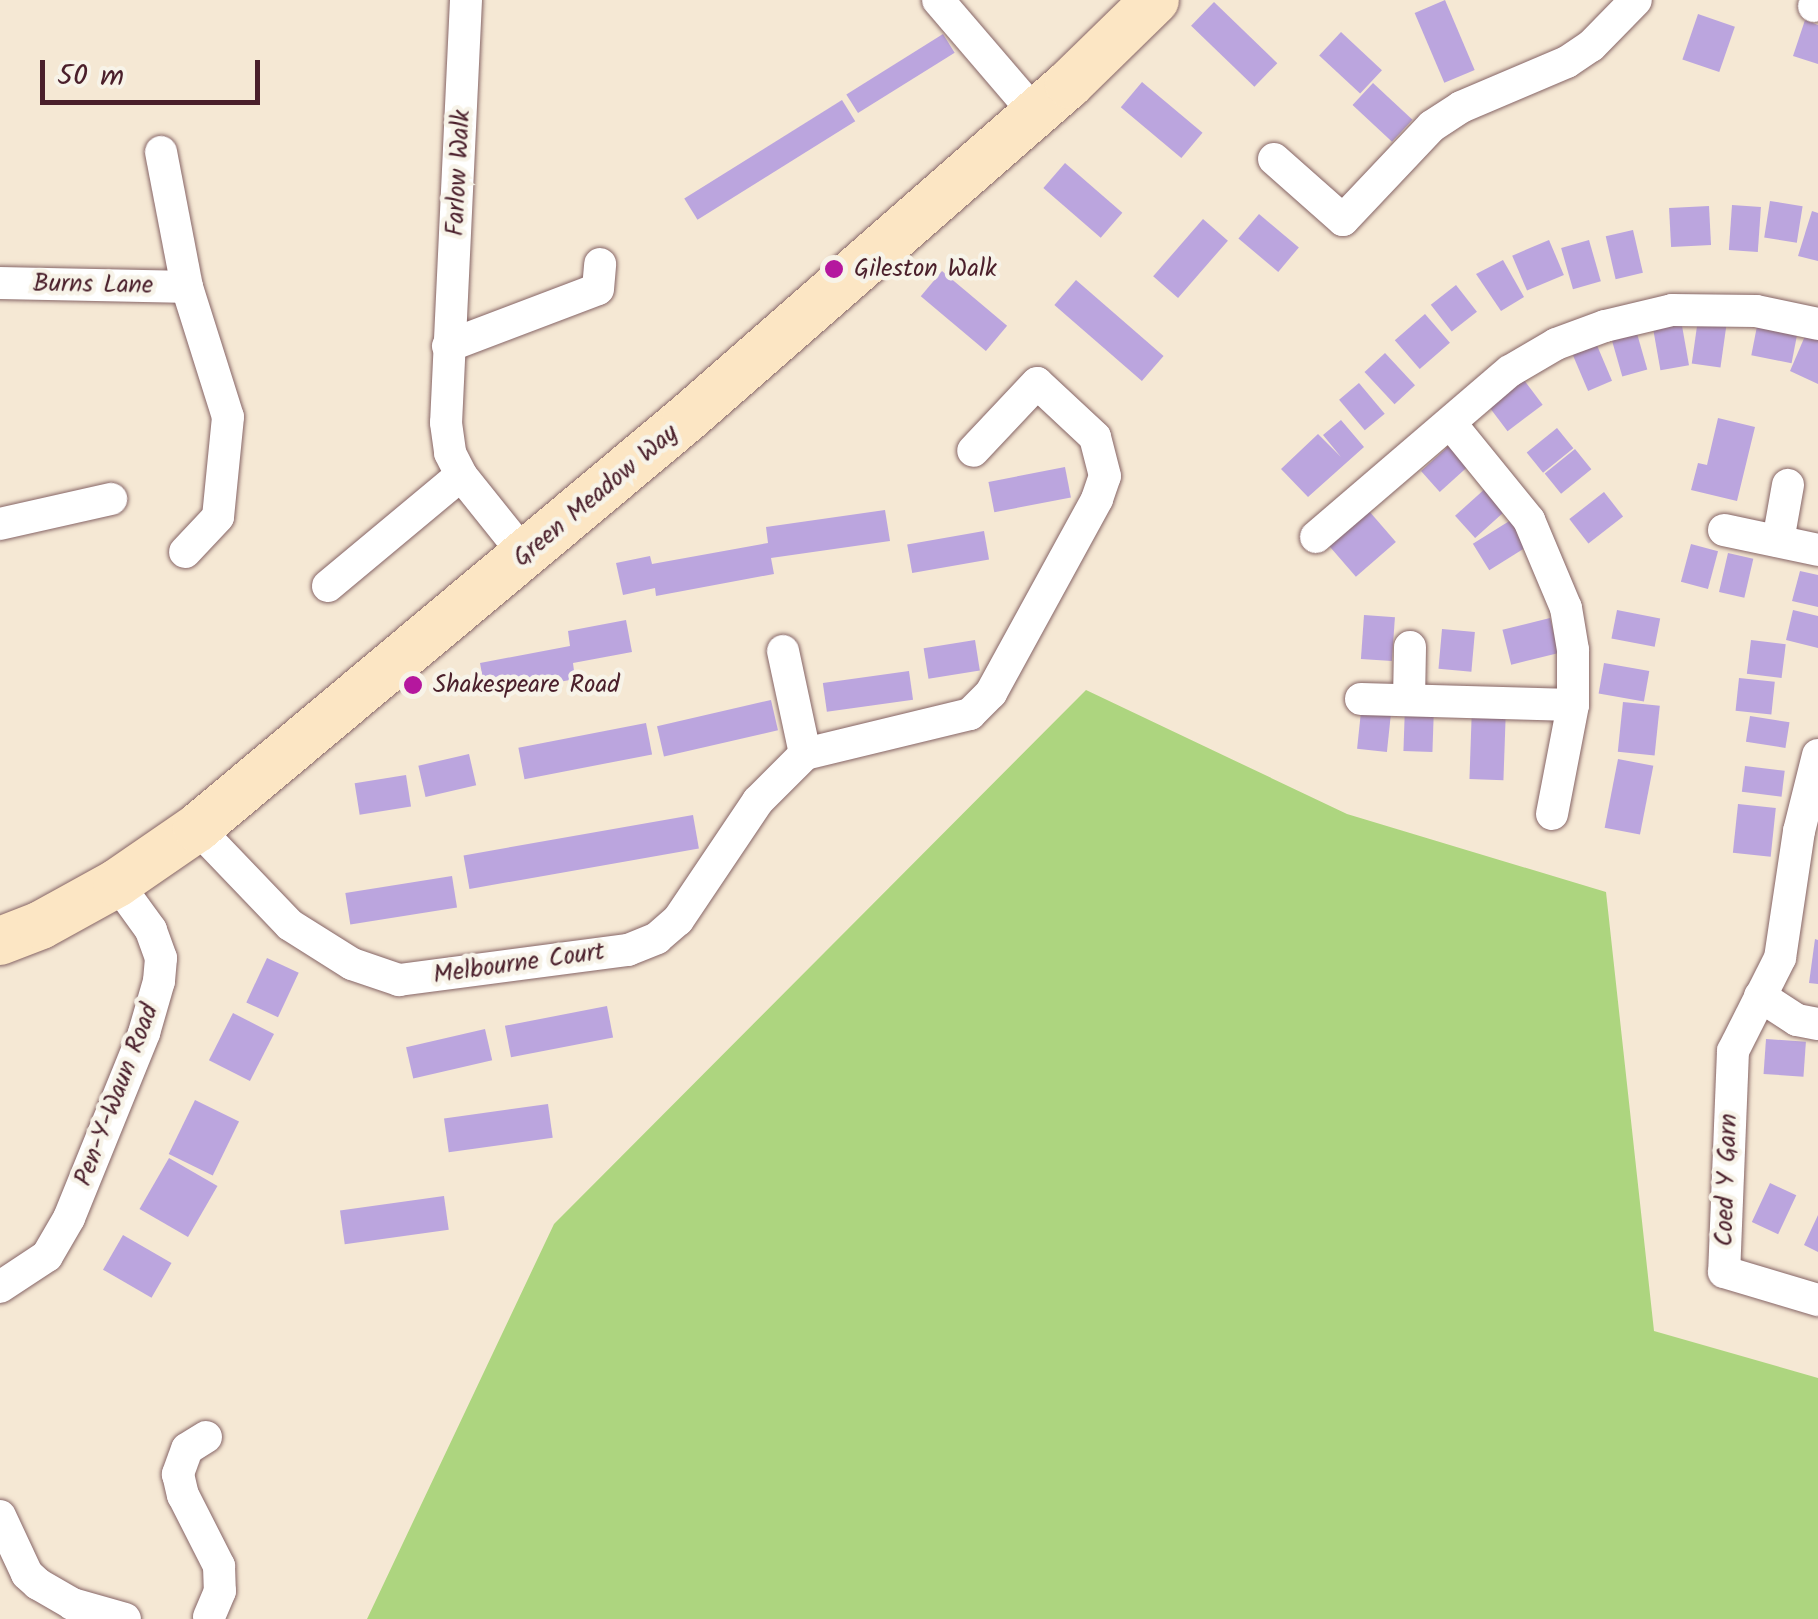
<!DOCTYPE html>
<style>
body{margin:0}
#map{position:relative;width:1818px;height:1619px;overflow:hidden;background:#f5e8d4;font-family:Kalam,sans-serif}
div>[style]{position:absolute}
.green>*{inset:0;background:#add57f}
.building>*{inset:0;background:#bba5de;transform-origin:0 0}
.roads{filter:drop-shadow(0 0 2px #866566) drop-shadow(0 0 2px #866566)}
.street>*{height:32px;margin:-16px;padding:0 16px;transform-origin:16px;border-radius:16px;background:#fff}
.secondary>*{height:48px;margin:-24px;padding:0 24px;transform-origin:24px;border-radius:24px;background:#fce6c4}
.dots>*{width:28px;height:28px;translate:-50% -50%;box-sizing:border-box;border:5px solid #f7f3e8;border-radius:50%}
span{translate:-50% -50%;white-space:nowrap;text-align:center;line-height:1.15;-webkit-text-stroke:9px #f7f3e8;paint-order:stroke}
.street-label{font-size:25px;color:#4a1f2b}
.poi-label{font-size:25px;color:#4a1f2b}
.left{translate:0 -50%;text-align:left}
.scale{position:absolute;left:40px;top:60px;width:220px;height:45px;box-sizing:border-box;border:5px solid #4a1f2b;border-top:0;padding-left:12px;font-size:30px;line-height:35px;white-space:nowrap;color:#4a1f2b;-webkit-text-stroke:8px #f7f3e8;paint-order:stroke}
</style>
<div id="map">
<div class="green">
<i style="clip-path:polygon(1086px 690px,1347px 814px,1606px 892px,1654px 1331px,1818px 1378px,1818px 1619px,367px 1619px,554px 1224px)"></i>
</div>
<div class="building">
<i style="left:1445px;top:0;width:76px;height:33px;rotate:67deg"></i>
<i style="left:1214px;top:2px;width:88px;height:33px;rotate:44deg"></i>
<i style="left:1698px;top:14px;width:39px;height:48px;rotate:19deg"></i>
<i style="clip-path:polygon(1805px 20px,1818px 25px,1818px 64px,1793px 56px)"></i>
<i style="left:1341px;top:32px;width:56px;height:32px;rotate:43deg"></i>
<i style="left:943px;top:34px;width:22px;height:114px;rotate:58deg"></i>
<i style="left:1142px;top:82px;width:79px;height:33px;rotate:40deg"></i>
<i style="left:1373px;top:83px;width:54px;height:30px;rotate:43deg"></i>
<i style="left:842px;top:100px;width:25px;height:186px;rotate:58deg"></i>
<i style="left:1065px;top:163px;width:76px;height:33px;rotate:41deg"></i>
<i style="left:1770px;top:201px;width:33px;height:37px;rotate:9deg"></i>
<i style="left:1732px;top:205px;width:29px;height:45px;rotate:4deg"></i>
<i style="left:1709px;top:206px;width:39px;height:40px;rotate:87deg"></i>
<i style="clip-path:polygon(1812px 211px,1818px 213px,1818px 261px,1798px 256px)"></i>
<i style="left:1259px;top:214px;width:52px;height:32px;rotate:40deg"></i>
<i style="left:1203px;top:219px;width:33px;height:76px;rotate:41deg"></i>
<i style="left:1633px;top:230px;width:44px;height:28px;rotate:77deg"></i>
<i style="left:1549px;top:240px;width:38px;height:40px;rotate:67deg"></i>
<i style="left:1589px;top:240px;width:43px;height:29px;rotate:74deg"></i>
<i style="clip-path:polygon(1503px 260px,1524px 297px,1501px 311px,1476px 274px)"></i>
<i style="left:942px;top:271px;width:85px;height:33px;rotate:40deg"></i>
<i style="left:1076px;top:280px;width:116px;height:33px;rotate:41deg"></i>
<i style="left:1456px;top:285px;width:34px;height:32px;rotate:52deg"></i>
<i style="left:1425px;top:314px;width:38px;height:40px;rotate:49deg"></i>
<i style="left:1698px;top:319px;width:29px;height:45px;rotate:8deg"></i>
<i style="left:1681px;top:320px;width:46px;height:29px;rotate:80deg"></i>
<i style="left:1758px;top:321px;width:41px;height:35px;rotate:11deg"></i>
<i style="clip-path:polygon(1808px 329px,1818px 334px,1818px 384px,1790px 371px)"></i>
<i style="left:1636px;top:330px;width:41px;height:26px;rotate:74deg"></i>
<i style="left:1596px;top:343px;width:41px;height:26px;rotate:67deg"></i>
<i style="left:1385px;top:353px;width:44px;height:28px;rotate:47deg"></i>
<i style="left:1524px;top:380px;width:31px;height:44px;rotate:53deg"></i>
<i style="left:1359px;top:383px;width:40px;height:26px;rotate:50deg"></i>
<i style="clip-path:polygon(1718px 418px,1755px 427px,1737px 501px,1691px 490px,1698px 463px,1707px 465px)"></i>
<i style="clip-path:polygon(1341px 420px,1364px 447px,1308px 497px,1281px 469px,1318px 434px,1341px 457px,1323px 435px)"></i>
<i style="left:1557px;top:428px;width:26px;height:39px;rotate:51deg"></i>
<i style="left:1450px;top:445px;width:28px;height:39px;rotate:48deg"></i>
<i style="left:1575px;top:449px;width:26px;height:39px;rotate:51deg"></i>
<i style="left:1065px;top:467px;width:31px;height:78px;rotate:79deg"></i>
<i style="left:1487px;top:487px;width:30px;height:43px;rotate:48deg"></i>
<i style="left:1604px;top:492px;width:31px;height:44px;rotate:52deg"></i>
<i style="clip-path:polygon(885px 510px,890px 541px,771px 558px,774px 574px,656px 596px,655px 588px,623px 595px,616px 563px,650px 556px,652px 564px,768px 543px,766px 527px)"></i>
<i style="left:1369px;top:511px;width:41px;height:53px;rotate:49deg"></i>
<i style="left:1511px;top:520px;width:31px;height:45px;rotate:58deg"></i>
<i style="left:984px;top:531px;width:29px;height:78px;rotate:80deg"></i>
<i style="left:1691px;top:544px;width:28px;height:39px;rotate:15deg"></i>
<i style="left:1728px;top:553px;width:26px;height:40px;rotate:13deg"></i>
<i style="clip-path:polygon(1800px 571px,1818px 575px,1818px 607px,1792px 601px)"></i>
<i style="left:1617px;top:610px;width:44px;height:29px;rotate:11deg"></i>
<i style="clip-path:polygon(1793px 610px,1818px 616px,1818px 648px,1786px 640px)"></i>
<i style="left:1364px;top:615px;width:31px;height:44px;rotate:4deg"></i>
<i style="left:1550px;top:618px;width:36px;height:49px;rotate:76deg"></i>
<i style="clip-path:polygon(626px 620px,632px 652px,573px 663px,575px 679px,486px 696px,480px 663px,570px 646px,568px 631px)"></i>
<i style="left:1442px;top:629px;width:33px;height:40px;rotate:5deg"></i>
<i style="left:975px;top:640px;width:31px;height:52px;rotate:81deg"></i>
<i style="left:1751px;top:640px;width:35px;height:34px;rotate:7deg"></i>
<i style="left:1604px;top:663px;width:46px;height:31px;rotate:10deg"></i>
<i style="left:909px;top:671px;width:29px;height:87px;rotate:82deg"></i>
<i style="left:1739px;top:678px;width:36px;height:33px;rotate:6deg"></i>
<i style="left:771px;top:700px;width:31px;height:117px;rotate:77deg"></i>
<i style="left:1362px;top:702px;width:30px;height:47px;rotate:6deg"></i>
<i style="left:1623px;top:702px;width:37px;height:50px;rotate:6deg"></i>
<i style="left:1405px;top:706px;width:29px;height:45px;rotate:2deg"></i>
<i style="left:1472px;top:706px;width:34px;height:73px;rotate:2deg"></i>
<i style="left:1750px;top:716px;width:40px;height:26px;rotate:9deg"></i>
<i style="left:646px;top:723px;width:32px;height:130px;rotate:79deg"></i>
<i style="left:469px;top:754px;width:32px;height:52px;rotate:77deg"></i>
<i style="left:1618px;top:759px;width:36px;height:70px;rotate:11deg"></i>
<i style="left:1745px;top:766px;width:40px;height:26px;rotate:7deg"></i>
<i style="left:406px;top:775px;width:32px;height:52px;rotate:81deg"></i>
<i style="left:1738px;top:804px;width:38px;height:49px;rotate:6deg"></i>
<i style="left:693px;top:815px;width:34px;height:233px;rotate:80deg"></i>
<i style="left:452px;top:876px;width:32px;height:108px;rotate:81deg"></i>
<i style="clip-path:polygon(1815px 939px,1818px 940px,1818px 984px,1809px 983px)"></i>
<i style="left:267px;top:958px;width:35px;height:49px;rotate:25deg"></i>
<i style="left:607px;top:1006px;width:32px;height:104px;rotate:79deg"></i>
<i style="left:233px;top:1013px;width:46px;height:53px;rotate:27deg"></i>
<i style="left:485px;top:1029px;width:32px;height:81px;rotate:77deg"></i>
<i style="left:1766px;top:1039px;width:40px;height:35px;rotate:4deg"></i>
<i style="left:195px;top:1100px;width:49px;height:60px;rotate:26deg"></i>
<i style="left:548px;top:1104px;width:34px;height:105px;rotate:82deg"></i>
<i style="left:169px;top:1158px;width:56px;height:59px;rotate:30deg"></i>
<i style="left:1770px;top:1183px;width:29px;height:43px;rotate:25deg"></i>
<i style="left:444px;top:1196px;width:34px;height:105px;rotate:82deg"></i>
<i style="clip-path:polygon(1818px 1215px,1818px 1252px,1804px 1245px)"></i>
<i style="left:123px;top:1235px;width:56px;height:40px;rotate:30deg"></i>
</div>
<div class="roads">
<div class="street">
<i style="left:466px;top:0;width:423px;rotate:92.7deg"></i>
<i style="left:446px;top:423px;width:30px;rotate:82deg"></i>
<i style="left:450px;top:453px;width:25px;rotate:63deg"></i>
<i style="left:461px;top:475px;width:104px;rotate:51.3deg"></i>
<i style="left:938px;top:0;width:149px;rotate:49.4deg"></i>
<i style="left:1814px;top:6px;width:6px;rotate:-45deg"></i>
<i style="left:161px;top:152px;width:137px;rotate:79.1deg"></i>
<i style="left:1274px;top:159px;width:92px;rotate:41.5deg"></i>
<i style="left:1343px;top:220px;width:129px;rotate:-46.6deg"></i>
<i style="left:1432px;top:126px;width:35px;rotate:-33deg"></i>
<i style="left:1461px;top:107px;width:115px;rotate:-23deg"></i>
<i style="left:1567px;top:62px;width:29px;rotate:-34deg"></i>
<i style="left:1591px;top:46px;width:64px;rotate:-45.6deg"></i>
<i style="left:0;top:283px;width:187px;rotate:1.2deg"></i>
<i style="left:187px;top:287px;width:136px;rotate:72.5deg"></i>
<i style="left:228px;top:417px;width:100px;rotate:95.7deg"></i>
<i style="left:218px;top:517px;width:48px;rotate:133.3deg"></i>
<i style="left:448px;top:346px;width:160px;rotate:-20.8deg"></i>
<i style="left:598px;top:289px;width:25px;rotate:-85deg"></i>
<i style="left:1451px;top:424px;width:124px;rotate:50.9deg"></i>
<i style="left:1529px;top:520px;width:95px;rotate:67.2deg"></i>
<i style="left:1566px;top:608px;width:43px;rotate:80.5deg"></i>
<i style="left:1573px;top:650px;width:55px;rotate:90deg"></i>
<i style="left:1573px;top:705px;width:111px;rotate:100.9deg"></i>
<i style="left:0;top:524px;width:114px;rotate:-12.7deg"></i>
<i style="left:1724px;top:530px;width:96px;rotate:12deg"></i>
<i style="left:1316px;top:537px;width:255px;rotate:-40.6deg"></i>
<i style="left:1510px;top:371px;width:53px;rotate:-30.4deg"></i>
<i style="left:1556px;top:344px;width:52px;rotate:-20.2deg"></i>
<i style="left:1605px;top:326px;width:69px;rotate:-13.4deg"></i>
<i style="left:1672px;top:310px;width:84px;rotate:0.7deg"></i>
<i style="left:1756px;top:311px;width:63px;rotate:11.8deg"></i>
<i style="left:1778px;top:541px;width:57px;rotate:-79.9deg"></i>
<i style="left:328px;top:586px;width:173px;rotate:-39.8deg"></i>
<i style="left:783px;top:651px;width:105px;rotate:77.9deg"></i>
<i style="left:1361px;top:699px;width:212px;rotate:1.6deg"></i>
<i style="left:1409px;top:700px;width:53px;rotate:-88.9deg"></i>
<i style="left:1818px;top:755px;width:78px;rotate:104deg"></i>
<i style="left:1799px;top:831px;width:128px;rotate:98.5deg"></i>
<i style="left:1780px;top:958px;width:104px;rotate:116.8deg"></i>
<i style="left:1733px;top:1051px;width:221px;rotate:92.3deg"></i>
<i style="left:1724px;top:1272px;width:98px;rotate:16.6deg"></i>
<i style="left:197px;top:828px;width:134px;rotate:46.2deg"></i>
<i style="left:290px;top:925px;width:73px;rotate:32.2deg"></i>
<i style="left:352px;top:964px;width:50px;rotate:18.8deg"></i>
<i style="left:399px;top:980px;width:231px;rotate:-7.5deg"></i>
<i style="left:628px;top:950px;width:31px;rotate:-22deg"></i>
<i style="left:657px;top:938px;width:28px;rotate:-41deg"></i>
<i style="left:678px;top:920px;width:143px;rotate:-56.1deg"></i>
<i style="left:758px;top:801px;width:66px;rotate:-45deg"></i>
<i style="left:805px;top:754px;width:170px;rotate:-13.6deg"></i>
<i style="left:970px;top:714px;width:30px;rotate:-45deg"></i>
<i style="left:991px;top:693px;width:221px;rotate:-61.3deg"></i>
<i style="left:1097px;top:499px;width:24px;rotate:-71deg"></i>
<i style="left:1105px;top:476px;width:40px;rotate:-104.4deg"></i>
<i style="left:1095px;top:437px;width:79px;rotate:-137deg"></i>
<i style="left:1037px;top:383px;width:93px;rotate:133.3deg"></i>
<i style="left:1760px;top:996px;width:44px;rotate:33deg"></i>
<i style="left:1797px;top:1020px;width:21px;rotate:11deg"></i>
<i style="left:0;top:1287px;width:56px;rotate:-33.4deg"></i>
<i style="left:47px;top:1256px;width:44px;rotate:-59.9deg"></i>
<i style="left:69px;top:1218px;width:200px;rotate:-67.9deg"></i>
<i style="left:144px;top:1033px;width:54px;rotate:-73.9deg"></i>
<i style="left:159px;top:981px;width:23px;rotate:-85deg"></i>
<i style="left:161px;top:958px;width:30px;rotate:-110deg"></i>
<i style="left:151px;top:930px;width:58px;rotate:-125.9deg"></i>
<i style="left:206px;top:1437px;width:22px;rotate:148deg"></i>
<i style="left:187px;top:1449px;width:27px;rotate:110deg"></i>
<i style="left:178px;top:1474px;width:22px;rotate:77deg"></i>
<i style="left:183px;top:1495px;width:80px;rotate:63.1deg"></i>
<i style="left:219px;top:1566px;width:25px;rotate:88deg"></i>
<i style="left:220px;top:1591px;width:28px;rotate:113deg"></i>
<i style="left:0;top:1516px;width:64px;rotate:65deg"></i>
<i style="left:27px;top:1574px;width:15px;rotate:42deg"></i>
<i style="left:38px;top:1584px;width:39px;rotate:30deg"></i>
<i style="left:72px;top:1604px;width:55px;rotate:15.8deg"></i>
</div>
<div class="secondary">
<i style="left:0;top:941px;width:44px;rotate:-21.3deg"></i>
<i style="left:41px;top:925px;width:87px;rotate:-28.9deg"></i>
<i style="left:117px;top:883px;width:97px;rotate:-34.5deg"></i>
<i style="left:197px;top:828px;width:637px;rotate:-39.91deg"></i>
<i style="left:686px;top:419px;width:509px;rotate:-41.18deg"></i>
<i style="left:1069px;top:84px;width:120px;rotate:-44.3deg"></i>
</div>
</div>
<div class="dots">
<i style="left:834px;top:269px;background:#b5179e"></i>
<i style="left:413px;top:685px;background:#b5179e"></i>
</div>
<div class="street-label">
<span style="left:459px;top:173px;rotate:-87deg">Farlow Walk</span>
<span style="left:93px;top:285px;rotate:1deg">Burns Lane</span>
<span style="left:596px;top:496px;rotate:-40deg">Green Meadow Way</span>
<span style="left:519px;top:964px;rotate:-8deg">Melbourne Court</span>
<span style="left:117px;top:1095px;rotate:-69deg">Pen-Y-Waun Road</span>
<span style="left:1727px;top:1180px;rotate:-88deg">Coed Y Garn</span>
</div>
<div class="poi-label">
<span class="left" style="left:854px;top:269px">Gileston Walk</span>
<span class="left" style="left:433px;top:685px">Shakespeare Road</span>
</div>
<div class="scale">50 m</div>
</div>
